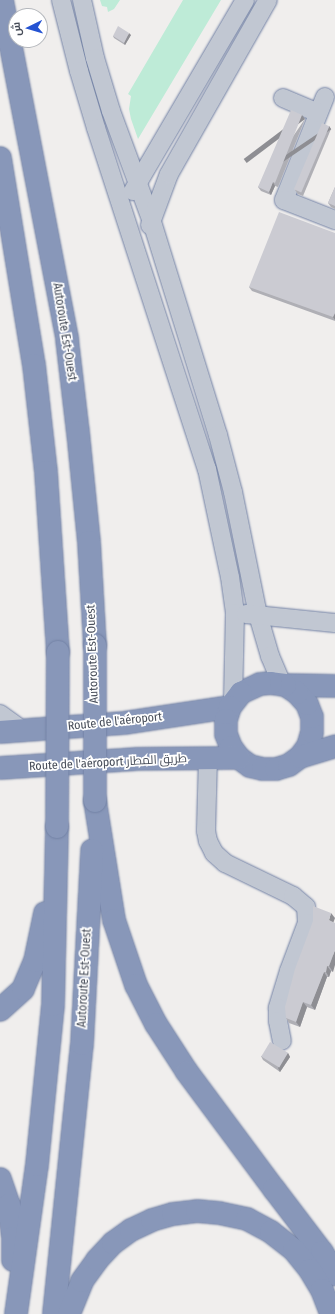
<!DOCTYPE html>
<meta charset="utf-8">
<style>
body{margin:0}
#map{position:relative;width:335px;height:1314px;overflow:hidden;background:#f0eeed;font-family:"Fira Sans Condensed",Cairo,sans-serif}
div>[style]{position:absolute}
.green>*{inset:0;background:#beebd7}
.roads{filter:drop-shadow(0 0 1px #7382a5) drop-shadow(0 0 1px #7382a5)}
.minor>*{height:18px;margin:-9px;padding:0 9px;transform-origin:9px;border-radius:9px;background:#c1c7d2}
.highway>*{height:22px;margin:-11px;padding:0 11px;transform-origin:11px;border-radius:11px;background:#8897b9}
.bridges{filter:drop-shadow(0 0 1px #7382a5) drop-shadow(0 0 1px #7382a5)}
.highway-bridge>*{height:22px;margin:-11px;padding:0 11px;transform-origin:11px;border-radius:11px;background:#8897b9}
.wall>*{inset:0;background:#afafb5}
.shaded-wall>*{inset:0;background:#8e8e93;transform-origin:0 0}
.building>*{inset:0;background:#cbcbd2;transform-origin:0 0}
span{translate:-50% -50%;white-space:nowrap;text-align:center;line-height:1.15;-webkit-text-stroke:3.5px #fff;paint-order:stroke}
.street-label{font-size:12px;color:#474d59}
.north{position:absolute;left:8px;top:8px;width:40px;height:40px;box-sizing:border-box;background:#fff;border:1px solid #b5b8bd;border-radius:50%;rotate:265deg;font-size:11px;font-weight:700;line-height:16px;text-align:center;color:#474d59}
.north::after{content:'';display:block;margin:auto;width:14px;height:18px;background:#2553d2;clip-path:polygon(50% 0,100% 100%,50% 72%,0 100%)}
</style>
<div id="map">
<div class="green">
<i style="clip-path:polygon(100px 0,120px 0,114px 9px,108px 12px,107px 7px,102px 6px)"></i>
<i style="clip-path:polygon(183px 0,221px 0,138px 139px,131px 119px,129px 109px,131px 96px,128px 94px)"></i>
</div>
<div class="roads">
<div class="minor">
<i style="left:61px;top:0;width:73px;rotate:75.8deg"></i>
<i style="left:79px;top:71px;width:59px;rotate:73.4deg"></i>
<i style="left:96px;top:128px;width:359px;rotate:72deg"></i>
<i style="left:207px;top:469px;width:110px;rotate:78deg"></i>
<i style="left:230px;top:577px;width:36px;rotate:82deg"></i>
<i style="left:235px;top:613px;width:88px;rotate:91.3deg"></i>
<i style="left:82px;top:0;width:59px;rotate:77.4deg"></i>
<i style="left:95px;top:58px;width:55px;rotate:73.2deg"></i>
<i style="left:111px;top:111px;width:118px;rotate:69.7deg"></i>
<i style="left:152px;top:222px;width:223px;rotate:72.8deg"></i>
<i style="left:218px;top:435px;width:59px;rotate:75.3deg"></i>
<i style="left:233px;top:492px;width:126px;rotate:78.5deg"></i>
<i style="left:258px;top:615px;width:43px;rotate:73.7deg"></i>
<i style="left:270px;top:656px;width:30px;rotate:67deg"></i>
<i style="left:325px;top:97px;width:111px;rotate:111.7deg"></i>
<i style="left:284px;top:200px;width:55px;rotate:21.4deg"></i>
<i style="left:283px;top:98px;width:38px;rotate:23deg"></i>
<i style="left:133px;top:191px;width:221px;rotate:-59.6deg"></i>
<i style="left:150px;top:225px;width:54px;rotate:-69.6deg"></i>
<i style="left:169px;top:174px;width:200px;rotate:-60.4deg"></i>
<i style="left:246px;top:614px;width:89px;rotate:5.8deg"></i>
<i style="left:0;top:714px;width:27px;rotate:36deg"></i>
<i style="left:208px;top:758px;width:73px;rotate:91.6deg"></i>
<i style="left:206px;top:831px;width:10px;rotate:79deg"></i>
<i style="left:208px;top:841px;width:13px;rotate:63deg"></i>
<i style="left:214px;top:853px;width:15px;rotate:42deg"></i>
<i style="left:225px;top:863px;width:76px;rotate:25.9deg"></i>
<i style="left:293px;top:896px;width:17px;rotate:40deg"></i>
<i style="left:306px;top:907px;width:16px;rotate:86deg"></i>
<i style="left:307px;top:923px;width:51px;rotate:110.6deg"></i>
<i style="left:289px;top:971px;width:39px;rotate:107deg"></i>
<i style="left:278px;top:1008px;width:13px;rotate:90deg"></i>
<i style="left:278px;top:1021px;width:20px;rotate:79deg"></i>
</div>
<div class="highway">
<i style="left:2px;top:0;width:345px;rotate:79.1deg"></i>
<i style="left:67px;top:339px;width:94px;rotate:83.3deg"></i>
<i style="left:78px;top:432px;width:111px;rotate:84.3deg"></i>
<i style="left:89px;top:542px;width:103px;rotate:86.7deg"></i>
<i style="left:0;top:158px;width:210px;rotate:80.7deg"></i>
<i style="left:34px;top:365px;width:108px;rotate:83.6deg"></i>
<i style="left:46px;top:472px;width:180px;rotate:86.2deg"></i>
<i style="left:285px;top:685px;width:50px;rotate:1.1deg"></i>
<i style="left:0;top:732px;width:124px;rotate:-4.2deg"></i>
<i style="left:124px;top:723px;width:107px;rotate:-8.6deg"></i>
<i style="left:300px;top:757px;width:14px;rotate:-54deg"></i>
<i style="left:308px;top:746px;width:15px;rotate:-74deg"></i>
<i style="left:312px;top:732px;width:15px;rotate:-90deg"></i>
<i style="left:312px;top:717px;width:14px;rotate:-111deg"></i>
<i style="left:307px;top:704px;width:15px;rotate:-132deg"></i>
<i style="left:297px;top:693px;width:14px;rotate:-146deg"></i>
<i style="left:285px;top:685px;width:14px;rotate:-172deg"></i>
<i style="left:271px;top:683px;width:11px;rotate:175deg"></i>
<i style="left:260px;top:684px;width:21px;rotate:155deg"></i>
<i style="left:241px;top:693px;width:18px;rotate:128deg"></i>
<i style="left:230px;top:707px;width:14px;rotate:107deg"></i>
<i style="left:226px;top:720px;width:14px;rotate:90deg"></i>
<i style="left:226px;top:734px;width:14px;rotate:69deg"></i>
<i style="left:231px;top:747px;width:14px;rotate:54deg"></i>
<i style="left:239px;top:758px;width:14px;rotate:36deg"></i>
<i style="left:250px;top:766px;width:13px;rotate:13deg"></i>
<i style="left:263px;top:769px;width:13px"></i>
<i style="left:276px;top:769px;width:14px;rotate:-17deg"></i>
<i style="left:289px;top:765px;width:14px;rotate:-36deg"></i>
<i style="left:300px;top:757px;width:37px;rotate:-17deg"></i>
<i style="left:0;top:768px;width:137px;rotate:-3.8deg"></i>
<i style="left:137px;top:759px;width:102px;rotate:-0.6deg"></i>
<i style="left:95px;top:801px;width:121px;rotate:80.9deg"></i>
<i style="left:114px;top:920px;width:69px;rotate:71.3deg"></i>
<i style="left:136px;top:985px;width:44px;rotate:62.9deg"></i>
<i style="left:156px;top:1024px;width:57px;rotate:57.1deg"></i>
<i style="left:187px;top:1072px;width:146px;rotate:53.4deg"></i>
<i style="left:274px;top:1189px;width:79px;rotate:52.7deg"></i>
<i style="left:322px;top:1252px;width:26px;rotate:59deg"></i>
<i style="left:0;top:1010px;width:31px;rotate:-42deg"></i>
<i style="left:23px;top:989px;width:30px;rotate:-67deg"></i>
<i style="left:35px;top:961px;width:49px;rotate:-78.2deg"></i>
<i style="left:0;top:1179px;width:28px;rotate:71deg"></i>
<i style="left:9px;top:1205px;width:33px;rotate:83deg"></i>
<i style="left:13px;top:1238px;width:22px;rotate:90deg"></i>
<i style="left:16px;top:1314px;width:150px;rotate:-82deg"></i>
<i style="left:37px;top:1165px;width:161px;rotate:-84.3deg"></i>
<i style="left:53px;top:1005px;width:178px;rotate:-88.7deg"></i>
<i style="left:54px;top:1314px;width:271px;rotate:-84.1deg"></i>
<i style="left:82px;top:1044px;width:194px;rotate:-87deg"></i>
<i style="left:69px;top:1314px;width:35px;rotate:-68deg"></i>
<i style="left:82px;top:1281px;width:26px;rotate:-54deg"></i>
<i style="left:97px;top:1260px;width:23px;rotate:-47deg"></i>
<i style="left:113px;top:1243px;width:22px;rotate:-36deg"></i>
<i style="left:131px;top:1230px;width:23px;rotate:-25deg"></i>
<i style="left:152px;top:1220px;width:22px;rotate:-16deg"></i>
<i style="left:173px;top:1214px;width:24px;rotate:-7deg"></i>
<i style="left:197px;top:1211px;width:22px;rotate:5deg"></i>
<i style="left:219px;top:1213px;width:29px;rotate:12deg"></i>
<i style="left:247px;top:1219px;width:27px;rotate:28deg"></i>
<i style="left:271px;top:1232px;width:29px;rotate:38deg"></i>
<i style="left:294px;top:1250px;width:26px;rotate:51deg"></i>
<i style="left:310px;top:1270px;width:23px;rotate:59deg"></i>
<i style="left:322px;top:1290px;width:26px;rotate:69deg"></i>
</div>
</div>
<div class="bridges">
<div class="highway-bridge">
<i style="left:95px;top:645px;width:156px;rotate:90deg"></i>
<i style="left:57px;top:827px;width:175px;rotate:-89.7deg"></i>
</div>
</div>
<div class="wall">
<i style="clip-path:polygon(131px 35px,125px 45px,114px 38px,113px 36px)"></i>
<i style="clip-path:polygon(305px 119px,278px 187px,275px 186px,271px 195px,261px 191px,258px 187px)"></i>
<i style="clip-path:polygon(329px 126px,331px 129px,303px 196px,298px 194px,295px 190px)"></i>
<i style="clip-path:polygon(335px 187px,335px 209px,331px 207px,328px 203px)"></i>
<i style="clip-path:polygon(335px 233px,335px 321px,252px 291px,249px 287px)"></i>
<i style="clip-path:polygon(334px 922px,333px 972px,331px 971px,329px 977px,327px 977px,315px 1010px,307px 1007px,300px 1027px,289px 1023px,286px 1018px)"></i>
<i style="clip-path:polygon(288px 1053px,290px 1057px,280px 1072px,263px 1060px,261px 1056px)"></i>
</div>
<div class="shaded-wall">
<i style="clip-path:polygon(129px 33px,131px 35px,125px 45px,124px 43px)"></i>
<i style="left:302px;top:115px;width:5px;height:73px;rotate:53deg"></i>
<i style="left:329px;top:126px;width:4px;height:73px;rotate:56deg"></i>
<i style="clip-path:polygon(273px 182px,275px 186px,271px 195px,269px 192px)"></i>
<i style="clip-path:polygon(335px 313px,335px 320px,333px 317px)"></i>
<i style="clip-path:polygon(331px 913px,335px 918px,332px 926px,329px 920px)"></i>
<i style="clip-path:polygon(335px 950px,335px 965px,333px 972px,329px 966px)"></i>
<i style="clip-path:polygon(327px 966px,331px 971px,329px 977px,326px 972px)"></i>
<i style="clip-path:polygon(324px 972px,327px 977px,315px 1010px,311px 1005px)"></i>
<i style="clip-path:polygon(303px 1002px,307px 1007px,300px 1027px,296px 1022px)"></i>
<i style="clip-path:polygon(288px 1053px,290px 1057px,280px 1072px,278px 1068px)"></i>
</div>
<div class="building">
<i style="clip-path:polygon(118px 26px,129px 33px,124px 43px,113px 36px)"></i>
<i style="clip-path:polygon(291px 110px,302px 115px,275px 183px,273px 182px,269px 192px,258px 187px)"></i>
<i style="left:322px;top:123px;width:8px;height:72px;rotate:23deg"></i>
<i style="clip-path:polygon(335px 187px,335px 206px,328px 203px)"></i>
<i style="clip-path:polygon(279px 212px,335px 233px,335px 313px,333px 317px,249px 287px)"></i>
<i style="clip-path:polygon(313px 906px,331px 913px,329px 920px,335px 923px,335px 950px,329px 966px,327px 966px,326px 972px,324px 972px,311px 1005px,303px 1002px,296px 1022px,286px 1018px,285px 1007px,295px 969px,313px 921px)"></i>
<i style="left:270px;top:1042px;width:21px;height:17px;rotate:31deg"></i>
</div>
<div class="street-label">
<span style="left:64px;top:332px;rotate:81deg">Autoroute Est-Ouest</span>
<span style="left:93px;top:654px;rotate:-92deg">Autoroute Est-Ouest</span>
<span style="left:115px;top:722px;rotate:-6deg">Route de l'aéroport</span>
<span style="left:108px;top:763px;rotate:-3deg">Route de l'aéroport طريق المطار</span>
<span style="left:85px;top:978px;rotate:-87deg">Autoroute Est-Ouest</span>
</div>
<div class="north">ش</div>
</div>
